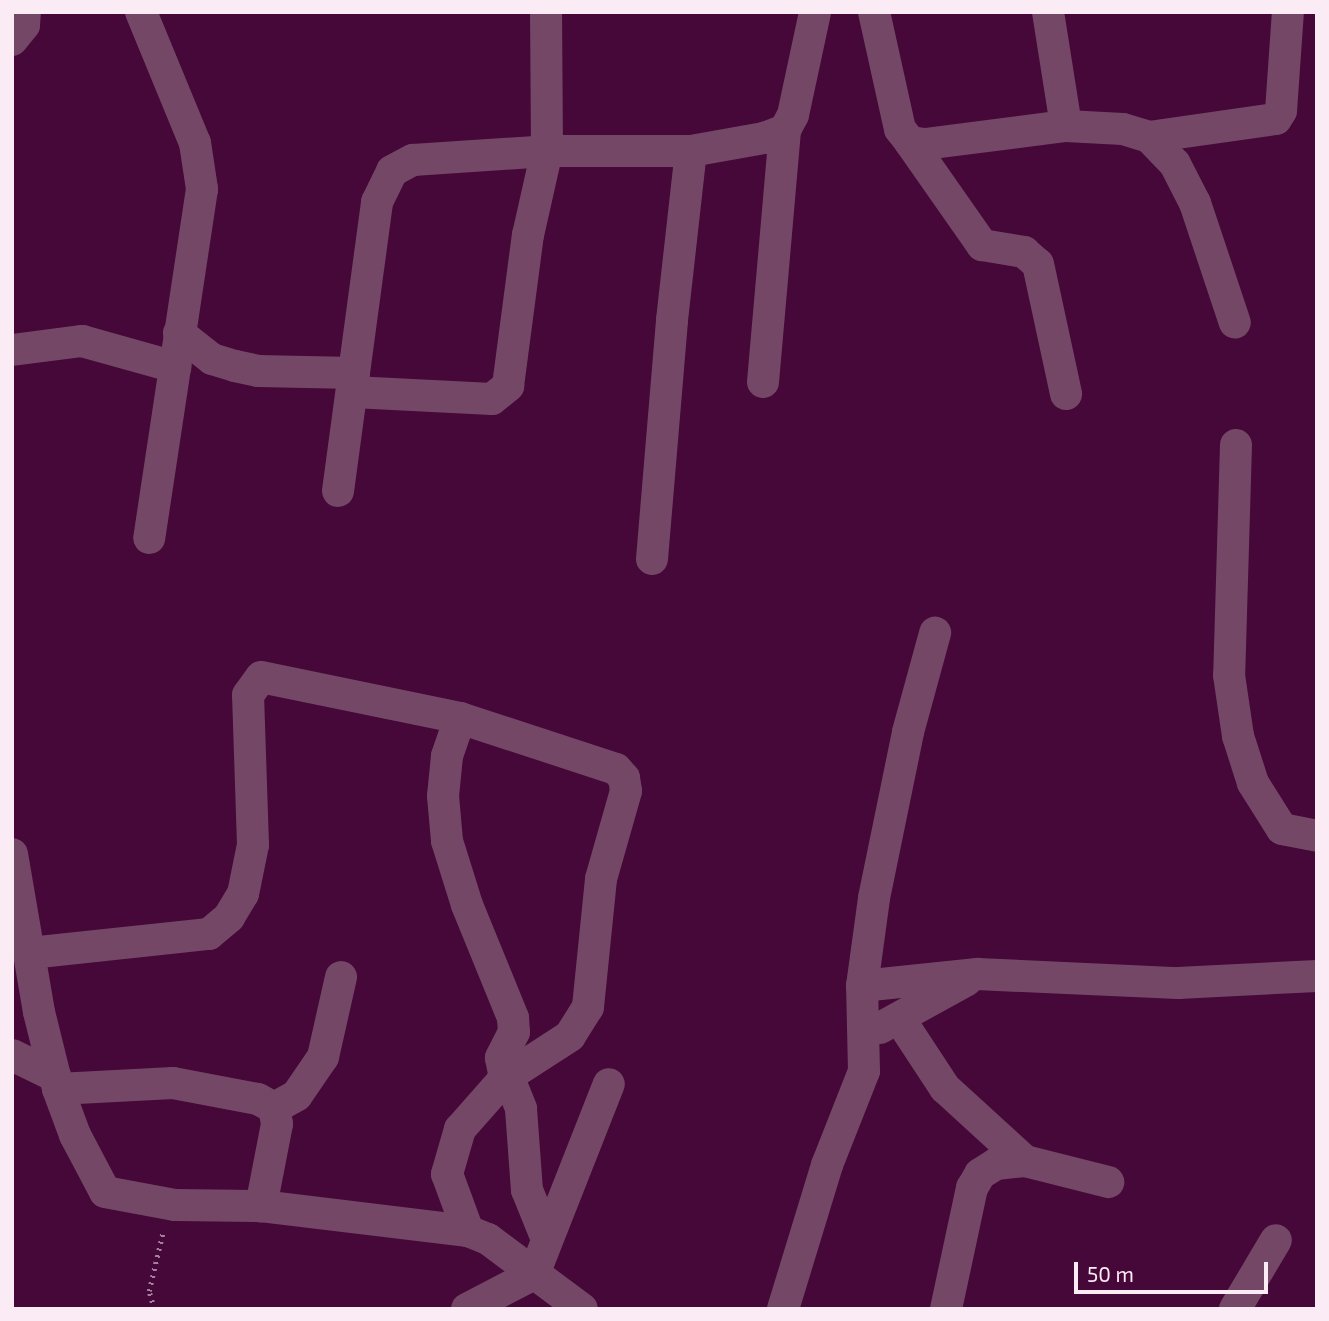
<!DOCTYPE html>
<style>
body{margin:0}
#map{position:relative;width:1329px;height:1321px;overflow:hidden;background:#450838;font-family:"Exo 2",sans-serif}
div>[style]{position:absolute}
.path>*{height:4.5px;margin-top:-2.25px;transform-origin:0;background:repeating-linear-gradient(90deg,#a57f9b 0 2px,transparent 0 7px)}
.street>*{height:32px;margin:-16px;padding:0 16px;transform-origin:16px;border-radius:16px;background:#744767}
span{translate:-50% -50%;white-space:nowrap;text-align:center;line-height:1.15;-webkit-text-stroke:6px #450838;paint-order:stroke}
.frame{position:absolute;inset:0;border:14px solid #fbebf5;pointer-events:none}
.scale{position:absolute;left:1074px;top:1262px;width:194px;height:32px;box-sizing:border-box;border:4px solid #fbebf5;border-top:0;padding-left:9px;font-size:21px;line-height:24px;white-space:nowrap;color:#fbebf5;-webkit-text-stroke:5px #450838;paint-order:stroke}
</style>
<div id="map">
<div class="path">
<i style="left:154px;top:1309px;width:19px;rotate:-106deg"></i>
<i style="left:149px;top:1291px;width:61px;rotate:-76.7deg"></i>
</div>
<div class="street">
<i style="left:141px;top:12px;width:142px;rotate:67.6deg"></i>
<i style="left:195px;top:143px;width:47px;rotate:81.3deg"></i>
<i style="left:202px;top:189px;width:353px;rotate:98.6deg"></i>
<i style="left:874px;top:12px;width:120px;rotate:77.5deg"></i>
<i style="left:900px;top:129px;width:16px;rotate:52deg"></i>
<i style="left:910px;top:142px;width:15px;rotate:8deg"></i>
<i style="left:925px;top:144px;width:142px;rotate:-7.3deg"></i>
<i style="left:1066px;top:126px;width:57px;rotate:3deg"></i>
<i style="left:1123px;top:129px;width:27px;rotate:17deg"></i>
<i style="left:1149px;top:137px;width:128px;rotate:-8.1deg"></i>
<i style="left:1276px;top:119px;width:9px;rotate:-58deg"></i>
<i style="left:1281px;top:111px;width:99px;rotate:-86deg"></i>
<i style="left:1048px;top:12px;width:115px;rotate:81deg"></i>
<i style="left:12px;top:40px;width:19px;rotate:-51deg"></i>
<i style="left:24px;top:25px;width:13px;rotate:-86deg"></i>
<i style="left:1149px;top:137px;width:37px;rotate:46deg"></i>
<i style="left:1175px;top:164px;width:44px;rotate:62.9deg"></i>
<i style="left:1195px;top:203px;width:126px;rotate:71.6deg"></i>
<i style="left:910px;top:142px;width:126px;rotate:55deg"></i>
<i style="left:982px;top:245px;width:43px;rotate:9.5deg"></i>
<i style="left:1024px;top:252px;width:18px;rotate:41deg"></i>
<i style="left:1038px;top:264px;width:133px;rotate:77.8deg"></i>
<i style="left:179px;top:333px;width:42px;rotate:38.2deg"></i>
<i style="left:212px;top:359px;width:24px;rotate:17deg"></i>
<i style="left:235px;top:366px;width:24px;rotate:12deg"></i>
<i style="left:258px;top:371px;width:96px;rotate:1.2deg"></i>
<i style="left:12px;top:350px;width:71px;rotate:-7.3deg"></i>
<i style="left:82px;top:341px;width:97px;rotate:15.6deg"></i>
<i style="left:763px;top:382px;width:253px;rotate:-85deg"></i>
<i style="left:353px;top:392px;width:139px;rotate:2.9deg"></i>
<i style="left:492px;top:399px;width:21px;rotate:-39deg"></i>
<i style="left:508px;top:386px;width:152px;rotate:-82.5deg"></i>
<i style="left:528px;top:235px;width:86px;rotate:-77.3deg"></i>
<i style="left:547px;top:151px;width:139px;rotate:-90.4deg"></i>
<i style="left:1236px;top:445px;width:230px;rotate:91.7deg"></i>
<i style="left:1229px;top:675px;width:62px;rotate:81.6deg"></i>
<i style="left:1238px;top:736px;width:49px;rotate:72.3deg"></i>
<i style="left:1253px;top:783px;width:54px;rotate:57.8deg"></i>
<i style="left:1282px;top:829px;width:36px;rotate:11deg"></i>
<i style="left:338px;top:491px;width:292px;rotate:-82.3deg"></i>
<i style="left:377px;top:202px;width:34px;rotate:-64deg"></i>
<i style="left:392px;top:171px;width:24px;rotate:-28deg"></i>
<i style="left:413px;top:160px;width:134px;rotate:-3.8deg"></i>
<i style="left:547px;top:151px;width:144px"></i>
<i style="left:691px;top:151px;width:74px;rotate:-10.1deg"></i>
<i style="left:764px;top:138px;width:22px;rotate:-21deg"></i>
<i style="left:785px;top:130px;width:17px;rotate:-62deg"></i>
<i style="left:793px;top:115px;width:105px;rotate:-77.9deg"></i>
<i style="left:652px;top:559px;width:240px;rotate:-85.2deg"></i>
<i style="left:672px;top:320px;width:170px;rotate:-83.6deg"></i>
<i style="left:460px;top:718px;width:40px;rotate:108.9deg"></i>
<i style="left:447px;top:756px;width:40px;rotate:95.7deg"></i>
<i style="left:443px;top:796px;width:45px;rotate:84.9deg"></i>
<i style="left:447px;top:841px;width:67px;rotate:72.6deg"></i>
<i style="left:467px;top:905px;width:122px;rotate:67.8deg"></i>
<i style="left:513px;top:1018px;width:14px;rotate:86deg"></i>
<i style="left:514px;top:1032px;width:29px;rotate:117deg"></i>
<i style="left:501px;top:1058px;width:20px;rotate:79deg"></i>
<i style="left:12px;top:854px;width:160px;rotate:80.3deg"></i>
<i style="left:39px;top:1012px;width:79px;rotate:76.1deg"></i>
<i style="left:58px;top:1089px;width:49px;rotate:69.7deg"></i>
<i style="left:75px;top:1135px;width:64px;rotate:62.2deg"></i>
<i style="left:105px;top:1192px;width:71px;rotate:10.5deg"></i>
<i style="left:175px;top:1205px;width:86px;rotate:0.7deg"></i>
<i style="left:261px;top:1206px;width:209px;rotate:6.9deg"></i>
<i style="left:468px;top:1231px;width:22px;rotate:22deg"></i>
<i style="left:488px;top:1239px;width:117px;rotate:36.7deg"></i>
<i style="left:30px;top:953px;width:180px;rotate:-6.1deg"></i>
<i style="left:209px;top:934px;width:26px;rotate:-40deg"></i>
<i style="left:229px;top:917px;width:27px;rotate:-59deg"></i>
<i style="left:243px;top:894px;width:50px;rotate:-78.5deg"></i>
<i style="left:253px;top:845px;width:150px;rotate:-91.9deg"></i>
<i style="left:248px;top:695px;width:22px;rotate:-54deg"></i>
<i style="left:261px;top:677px;width:203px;rotate:11.6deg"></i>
<i style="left:460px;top:718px;width:164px;rotate:18.1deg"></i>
<i style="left:616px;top:769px;width:12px;rotate:48deg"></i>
<i style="left:624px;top:778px;width:13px;rotate:81deg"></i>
<i style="left:626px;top:791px;width:91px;rotate:105.9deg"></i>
<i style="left:601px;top:879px;width:129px;rotate:95.8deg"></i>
<i style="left:588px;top:1007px;width:34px;rotate:122deg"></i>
<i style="left:570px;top:1036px;width:77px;rotate:147.1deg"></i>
<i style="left:505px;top:1078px;width:68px;rotate:131.4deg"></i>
<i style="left:460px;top:1129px;width:47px;rotate:106.1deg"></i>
<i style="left:447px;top:1174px;width:61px;rotate:69.8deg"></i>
<i style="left:862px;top:986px;width:116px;rotate:-6deg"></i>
<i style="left:977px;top:974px;width:201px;rotate:2.6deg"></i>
<i style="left:1178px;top:983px;width:139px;rotate:-2.9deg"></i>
<i style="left:899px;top:1018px;width:84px;rotate:56.7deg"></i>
<i style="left:945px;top:1088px;width:108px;rotate:42.4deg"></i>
<i style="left:880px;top:1028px;width:99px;rotate:-28.9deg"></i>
<i style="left:12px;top:1055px;width:48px;rotate:26deg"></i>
<i style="left:508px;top:1076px;width:35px;rotate:68deg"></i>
<i style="left:521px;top:1109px;width:81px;rotate:85.8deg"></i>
<i style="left:527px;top:1190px;width:51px;rotate:68deg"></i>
<i style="left:58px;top:1089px;width:115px;rotate:-3deg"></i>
<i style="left:173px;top:1083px;width:86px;rotate:10.7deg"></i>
<i style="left:258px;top:1099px;width:18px;rotate:29deg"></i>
<i style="left:274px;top:1108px;width:16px;rotate:79deg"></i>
<i style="left:277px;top:1124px;width:84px;rotate:101deg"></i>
<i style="left:274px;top:1108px;width:26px;rotate:-29deg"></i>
<i style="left:297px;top:1095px;width:46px;rotate:-55.6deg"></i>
<i style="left:323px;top:1057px;width:82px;rotate:-77.3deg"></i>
<i style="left:467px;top:1309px;width:76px;rotate:-27.6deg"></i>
<i style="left:534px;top:1274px;width:204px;rotate:-68.5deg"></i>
<i style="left:783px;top:1309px;width:151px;rotate:-73deg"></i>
<i style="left:827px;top:1165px;width:101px;rotate:-68.5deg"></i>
<i style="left:864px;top:1071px;width:85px;rotate:-91.3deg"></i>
<i style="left:862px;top:986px;width:89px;rotate:-82.2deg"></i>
<i style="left:874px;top:898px;width:169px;rotate:-78.4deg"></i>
<i style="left:908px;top:732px;width:103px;rotate:-74.7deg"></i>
<i style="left:946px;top:1309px;width:124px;rotate:-77.9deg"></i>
<i style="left:972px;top:1188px;width:16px;rotate:-60deg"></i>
<i style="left:980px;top:1174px;width:19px;rotate:-32deg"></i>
<i style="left:996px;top:1164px;width:29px;rotate:-6deg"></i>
<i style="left:1025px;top:1161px;width:86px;rotate:14.2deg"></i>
<i style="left:1235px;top:1309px;width:80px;rotate:-59.3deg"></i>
</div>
<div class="frame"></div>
<div class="scale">50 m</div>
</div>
